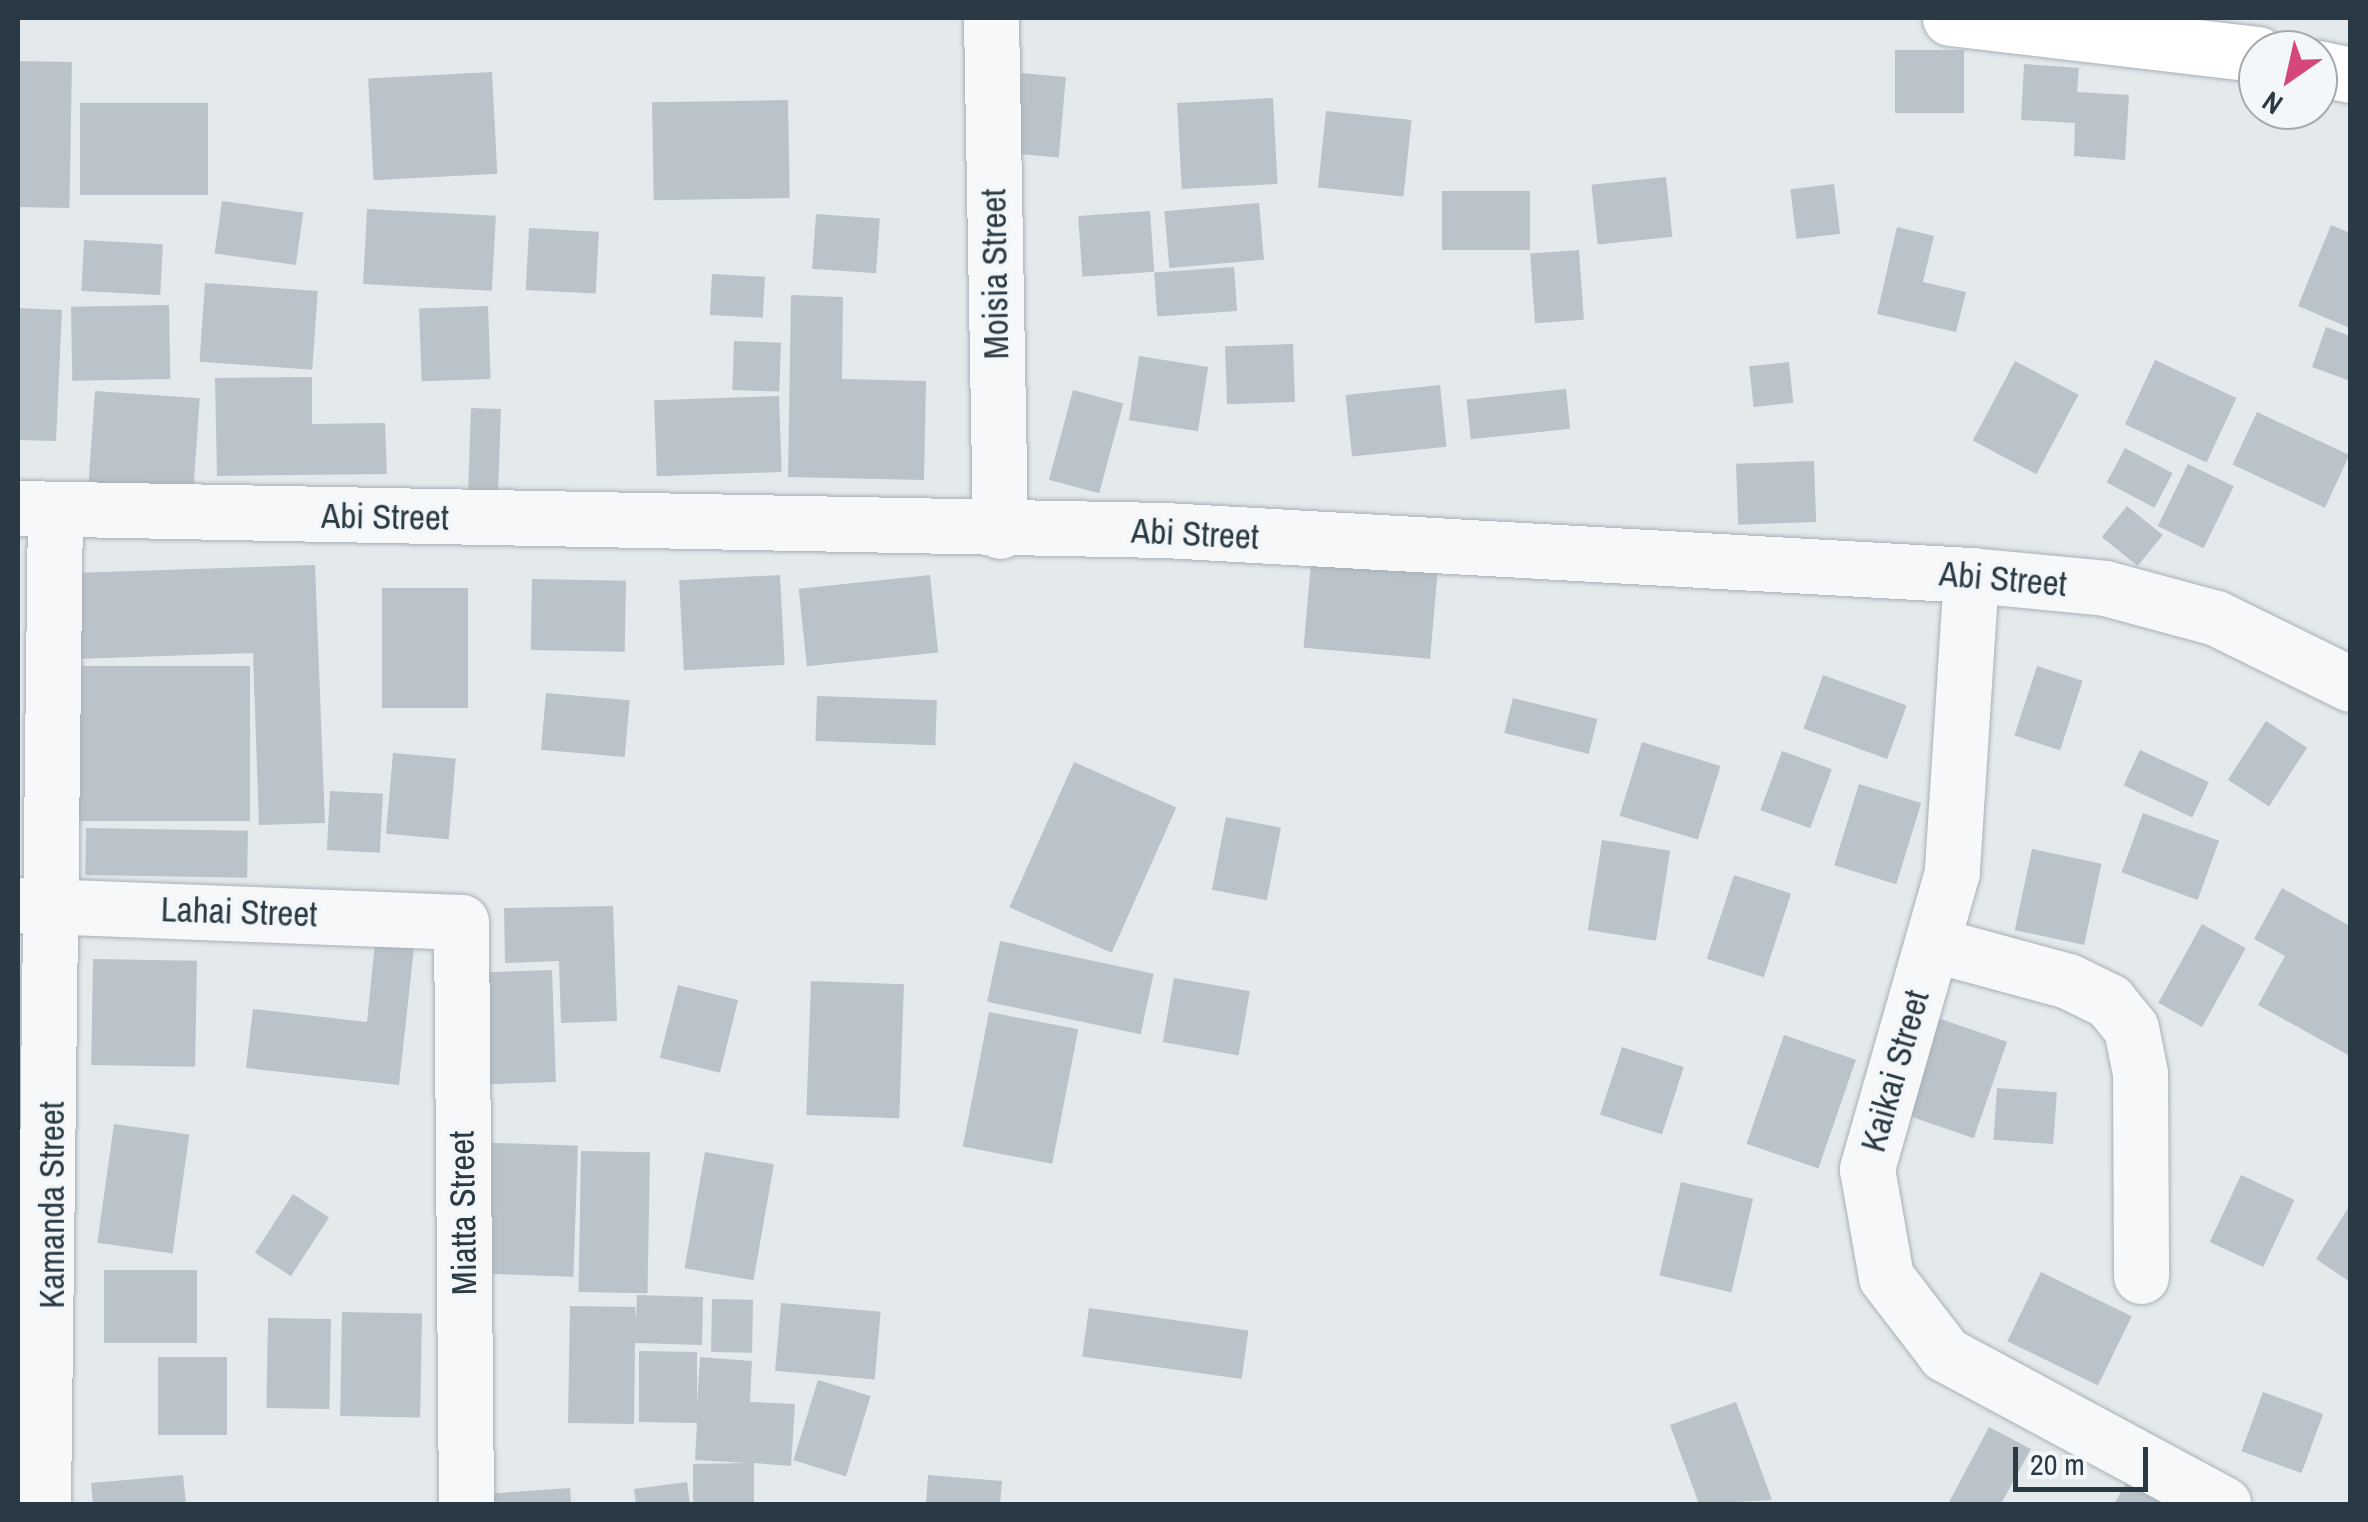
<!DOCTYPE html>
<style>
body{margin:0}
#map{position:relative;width:2368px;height:1522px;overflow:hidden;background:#e4e9ec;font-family:"Archivo Narrow",sans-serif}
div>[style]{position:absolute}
.building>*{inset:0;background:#bbc3ca;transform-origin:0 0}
.roads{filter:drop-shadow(0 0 2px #a8b1b7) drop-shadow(0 0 2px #a8b1b7)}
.minor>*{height:55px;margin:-27.5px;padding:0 27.5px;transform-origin:27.5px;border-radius:27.5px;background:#f7f8fa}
.major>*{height:55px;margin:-27.5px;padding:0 27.5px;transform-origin:27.5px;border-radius:27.5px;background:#fff}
span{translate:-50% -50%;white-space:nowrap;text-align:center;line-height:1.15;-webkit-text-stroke:8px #f4f7f9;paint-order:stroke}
.street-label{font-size:35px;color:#2a3a45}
.frame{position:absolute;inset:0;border:20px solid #2a3a45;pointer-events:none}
.north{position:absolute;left:2238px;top:30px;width:100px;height:100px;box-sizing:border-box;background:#f4f7f9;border:2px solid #a3abb1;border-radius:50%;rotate:214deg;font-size:28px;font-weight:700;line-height:40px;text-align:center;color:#2a3a45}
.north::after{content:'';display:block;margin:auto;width:35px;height:45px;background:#d3477b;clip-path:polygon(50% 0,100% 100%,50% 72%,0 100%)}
.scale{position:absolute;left:2013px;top:1447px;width:135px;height:45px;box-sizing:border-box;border:5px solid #2a3a45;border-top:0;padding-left:12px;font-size:30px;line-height:35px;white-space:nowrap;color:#2a3a45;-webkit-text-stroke:8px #f4f7f9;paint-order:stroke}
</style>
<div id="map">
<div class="building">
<i style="left:1895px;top:50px;width:69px;height:63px"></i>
<i style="left:18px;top:61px;width:54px;height:146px;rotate:1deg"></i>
<i style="clip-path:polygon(2024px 64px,2079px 68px,2077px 92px,2129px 95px,2125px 160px,2074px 156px,2075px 123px,2021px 120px)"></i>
<i style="left:492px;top:72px;width:102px;height:124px;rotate:87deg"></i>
<i style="left:1021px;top:73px;width:45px;height:81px;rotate:5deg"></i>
<i style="left:1273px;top:98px;width:86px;height:96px;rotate:87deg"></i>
<i style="left:788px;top:100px;width:98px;height:136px;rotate:89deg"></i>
<i style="left:80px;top:103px;width:128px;height:92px"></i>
<i style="left:1326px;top:111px;width:86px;height:77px;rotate:6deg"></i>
<i style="left:1666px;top:177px;width:60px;height:75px;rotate:84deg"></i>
<i style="left:1834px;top:184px;width:50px;height:44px;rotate:83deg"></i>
<i style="left:1442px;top:191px;width:88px;height:59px"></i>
<i style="left:222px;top:201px;width:82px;height:53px;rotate:8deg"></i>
<i style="left:1259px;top:203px;width:57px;height:95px;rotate:85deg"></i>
<i style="left:367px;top:209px;width:129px;height:75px;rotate:3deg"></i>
<i style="left:1150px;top:211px;width:61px;height:72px;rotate:86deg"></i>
<i style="left:816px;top:214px;width:64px;height:55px;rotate:4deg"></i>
<i style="clip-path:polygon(2331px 225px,2350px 233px,2350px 328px,2298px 306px)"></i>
<i style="clip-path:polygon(1897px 227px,1934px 236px,1923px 282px,1966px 292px,1956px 332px,1877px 314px)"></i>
<i style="left:529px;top:228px;width:70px;height:62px;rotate:3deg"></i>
<i style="left:84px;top:240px;width:79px;height:51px;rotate:3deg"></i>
<i style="left:1579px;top:250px;width:70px;height:49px;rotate:86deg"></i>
<i style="left:1234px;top:267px;width:44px;height:80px;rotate:86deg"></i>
<i style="left:712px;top:274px;width:53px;height:41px;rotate:3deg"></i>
<i style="left:205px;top:283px;width:113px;height:79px;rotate:4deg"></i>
<i style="clip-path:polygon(791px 295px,843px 297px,842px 379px,926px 381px,924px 480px,788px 477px)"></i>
<i style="left:169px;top:305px;width:74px;height:98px;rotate:89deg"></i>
<i style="left:488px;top:306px;width:73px;height:69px;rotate:88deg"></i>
<i style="clip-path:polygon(18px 308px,62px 310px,56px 441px,18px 440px)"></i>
<i style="clip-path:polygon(2326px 327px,2350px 336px,2350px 381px,2312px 367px)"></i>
<i style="left:734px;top:341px;width:47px;height:49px;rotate:2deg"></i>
<i style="left:1293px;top:344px;width:58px;height:68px;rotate:88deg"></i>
<i style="left:1139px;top:356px;width:70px;height:65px;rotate:9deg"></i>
<i style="left:2155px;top:360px;width:90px;height:71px;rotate:25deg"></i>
<i style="left:2015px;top:361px;width:72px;height:90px;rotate:28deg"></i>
<i style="left:1789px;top:362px;width:41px;height:40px;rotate:84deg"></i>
<i style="clip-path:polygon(312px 377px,312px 424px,385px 423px,387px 474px,217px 476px,215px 378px)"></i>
<i style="left:1440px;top:385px;width:62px;height:95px;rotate:84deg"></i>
<i style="left:1566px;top:389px;width:40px;height:100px;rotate:84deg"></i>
<i style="left:1073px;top:390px;width:52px;height:93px;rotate:15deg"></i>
<i style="left:95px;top:391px;width:105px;height:92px;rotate:4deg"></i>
<i style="left:779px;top:396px;width:76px;height:125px;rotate:88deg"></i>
<i style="left:471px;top:408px;width:30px;height:86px;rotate:2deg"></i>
<i style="left:2257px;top:412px;width:102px;height:58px;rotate:25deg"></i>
<i style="left:2125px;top:448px;width:54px;height:39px;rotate:28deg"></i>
<i style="left:1814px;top:461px;width:61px;height:78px;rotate:88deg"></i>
<i style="left:2188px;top:464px;width:51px;height:69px;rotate:26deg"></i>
<i style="left:2127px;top:506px;width:46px;height:40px;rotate:39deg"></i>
<i style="left:1312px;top:551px;width:127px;height:97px;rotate:5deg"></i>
<i style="clip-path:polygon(315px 565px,325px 823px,259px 825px,253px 653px,76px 659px,73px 573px)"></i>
<i style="left:780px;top:575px;width:90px;height:101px;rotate:87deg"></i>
<i style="left:930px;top:575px;width:78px;height:132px;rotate:84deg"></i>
<i style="left:532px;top:579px;width:94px;height:71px;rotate:1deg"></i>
<i style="left:382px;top:588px;width:86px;height:120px"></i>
<i style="left:79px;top:666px;width:171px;height:155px"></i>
<i style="left:2037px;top:666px;width:48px;height:73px;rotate:18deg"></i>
<i style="left:1823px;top:675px;width:89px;height:57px;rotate:20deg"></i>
<i style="left:546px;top:693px;width:84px;height:57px;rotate:5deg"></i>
<i style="left:817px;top:696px;width:120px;height:45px;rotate:2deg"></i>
<i style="left:1513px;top:698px;width:87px;height:36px;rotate:14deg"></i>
<i style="left:2266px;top:721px;width:49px;height:70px;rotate:33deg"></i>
<i style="left:1642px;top:742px;width:82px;height:77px;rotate:17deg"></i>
<i style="left:2140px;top:750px;width:76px;height:39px;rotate:25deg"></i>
<i style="left:1782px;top:751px;width:53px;height:63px;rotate:20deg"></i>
<i style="left:393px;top:753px;width:63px;height:81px;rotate:5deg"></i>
<i style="left:1074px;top:762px;width:112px;height:159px;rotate:24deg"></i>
<i style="left:1859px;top:784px;width:65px;height:85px;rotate:17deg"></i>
<i style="left:330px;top:791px;width:53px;height:59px;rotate:3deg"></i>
<i style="left:2143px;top:813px;width:81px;height:63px;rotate:20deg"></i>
<i style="left:1226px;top:817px;width:56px;height:74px;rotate:11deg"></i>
<i style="left:86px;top:828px;width:162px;height:47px;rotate:1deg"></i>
<i style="left:1602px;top:840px;width:69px;height:91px;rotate:9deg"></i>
<i style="left:2032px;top:849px;width:71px;height:83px;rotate:12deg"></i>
<i style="left:1734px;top:875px;width:60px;height:88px;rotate:18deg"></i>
<i style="clip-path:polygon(2282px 888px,2350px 926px,2350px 1056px,2258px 1005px,2285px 956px,2254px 939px)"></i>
<i style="clip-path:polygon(613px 906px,617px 1021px,561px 1023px,559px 961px,505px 963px,504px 908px)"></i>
<i style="left:2202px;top:924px;width:50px;height:90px;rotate:29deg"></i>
<i style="clip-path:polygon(376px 933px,415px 938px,399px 1085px,246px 1068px,253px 1009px,367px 1022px)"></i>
<i style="left:1000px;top:941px;width:157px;height:62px;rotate:12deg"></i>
<i style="left:93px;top:959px;width:104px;height:106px;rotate:1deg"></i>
<i style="left:552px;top:970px;width:112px;height:73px;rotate:88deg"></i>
<i style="left:1174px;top:978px;width:77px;height:65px;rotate:10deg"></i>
<i style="left:811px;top:981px;width:93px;height:134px;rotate:2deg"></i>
<i style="left:678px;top:985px;width:62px;height:75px;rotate:14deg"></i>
<i style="left:989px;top:1012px;width:91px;height:137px;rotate:11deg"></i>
<i style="left:1938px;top:1018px;width:73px;height:102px;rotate:19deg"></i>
<i style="left:1784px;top:1035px;width:76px;height:115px;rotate:19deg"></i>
<i style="left:1622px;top:1047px;width:65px;height:71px;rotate:18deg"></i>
<i style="left:1997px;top:1088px;width:60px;height:52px;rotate:4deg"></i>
<i style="left:114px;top:1124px;width:76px;height:120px;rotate:8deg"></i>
<i style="left:470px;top:1142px;width:108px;height:131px;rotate:2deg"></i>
<i style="left:581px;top:1151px;width:69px;height:141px;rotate:1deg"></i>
<i style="left:705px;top:1152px;width:70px;height:118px;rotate:10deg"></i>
<i style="left:2241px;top:1175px;width:59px;height:74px;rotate:25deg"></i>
<i style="left:1681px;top:1182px;width:74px;height:96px;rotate:13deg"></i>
<i style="left:293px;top:1194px;width:43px;height:70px;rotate:33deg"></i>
<i style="clip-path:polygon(2350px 1205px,2350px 1282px,2316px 1259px)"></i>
<i style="left:104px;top:1270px;width:93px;height:73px"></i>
<i style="left:2041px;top:1272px;width:101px;height:77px;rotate:26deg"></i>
<i style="clip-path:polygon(637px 1295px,703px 1297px,702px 1345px,635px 1343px,634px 1424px,568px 1423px,570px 1306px,635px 1307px,636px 1320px)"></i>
<i style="left:712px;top:1299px;width:41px;height:53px;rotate:1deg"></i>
<i style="left:781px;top:1303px;width:100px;height:68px;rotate:5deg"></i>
<i style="left:1089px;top:1308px;width:161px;height:49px;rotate:8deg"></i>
<i style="left:342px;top:1312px;width:80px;height:104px;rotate:1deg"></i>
<i style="left:268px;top:1318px;width:63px;height:90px;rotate:1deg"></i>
<i style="clip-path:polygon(639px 1351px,697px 1352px,697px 1404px,700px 1357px,752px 1361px,750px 1402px,795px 1404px,791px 1466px,754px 1463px,754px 1504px,693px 1504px,693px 1464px,747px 1463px,695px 1460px,697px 1423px,639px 1422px)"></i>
<i style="left:158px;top:1357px;width:69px;height:78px"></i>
<i style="left:818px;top:1380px;width:55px;height:84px;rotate:17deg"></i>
<i style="left:2263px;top:1392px;width:64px;height:63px;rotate:20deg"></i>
<i style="clip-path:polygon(1736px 1402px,1772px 1500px,1699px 1504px,1670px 1425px)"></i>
<i style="clip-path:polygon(1989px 1427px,2031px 1449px,2001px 1504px,1948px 1504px)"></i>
<i style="clip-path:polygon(183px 1475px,186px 1504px,93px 1504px,91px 1483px)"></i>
<i style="clip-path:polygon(928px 1475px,1002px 1481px,1000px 1504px,926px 1504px)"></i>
<i style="clip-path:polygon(2129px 1478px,2176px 1504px,2114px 1504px)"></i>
<i style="clip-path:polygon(687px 1482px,690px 1504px,636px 1504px,634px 1489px)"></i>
<i style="left:570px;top:1488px;width:16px;height:89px;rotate:86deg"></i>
</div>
<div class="roads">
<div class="minor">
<i style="left:991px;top:18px;width:513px;rotate:88.99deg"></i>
<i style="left:18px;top:508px;width:1147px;rotate:1.1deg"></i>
<i style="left:1165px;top:530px;width:807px;rotate:3.2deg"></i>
<i style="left:1971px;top:575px;width:135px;rotate:5.5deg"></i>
<i style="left:2105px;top:588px;width:115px;rotate:15.1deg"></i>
<i style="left:2216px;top:618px;width:149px;rotate:26.2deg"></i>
<i style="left:1971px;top:575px;width:298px;rotate:93.7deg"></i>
<i style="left:1952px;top:872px;width:309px;rotate:106deg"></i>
<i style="left:1867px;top:1169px;width:110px;rotate:80deg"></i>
<i style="left:1886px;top:1277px;width:97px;rotate:52.5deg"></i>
<i style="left:1945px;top:1354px;width:316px;rotate:28.3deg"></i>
<i style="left:18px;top:905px;width:443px;rotate:2.2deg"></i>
<i style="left:461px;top:922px;width:582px;rotate:89.51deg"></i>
<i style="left:1932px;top:944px;width:141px;rotate:15.2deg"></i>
<i style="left:2068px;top:981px;width:46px;rotate:26deg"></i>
<i style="left:2109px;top:1001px;width:35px;rotate:51deg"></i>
<i style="left:2131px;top:1028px;width:46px;rotate:78.7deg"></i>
<i style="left:2140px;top:1073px;width:203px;rotate:89.7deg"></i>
<i style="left:43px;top:1504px;width:994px;rotate:-89.31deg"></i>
</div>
<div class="major">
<i style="left:1950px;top:18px;width:310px;rotate:6.7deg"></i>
<i style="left:2318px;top:68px;width:33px;rotate:12deg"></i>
</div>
</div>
<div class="street-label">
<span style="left:995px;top:274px;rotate:-91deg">Moisia Street</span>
<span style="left:385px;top:517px;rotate:1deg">Abi Street</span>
<span style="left:1195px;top:534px;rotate:3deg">Abi Street</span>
<span style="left:2003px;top:579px;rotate:5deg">Abi Street</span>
<span style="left:239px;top:912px;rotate:2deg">Lahai Street</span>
<span style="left:1895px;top:1071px;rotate:-74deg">Kaikai Street</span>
<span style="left:52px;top:1205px;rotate:-90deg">Kamanda Street</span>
<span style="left:463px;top:1213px;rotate:-91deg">Miatta Street</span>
</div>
<div class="frame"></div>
<div class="north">N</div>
<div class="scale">20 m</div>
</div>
